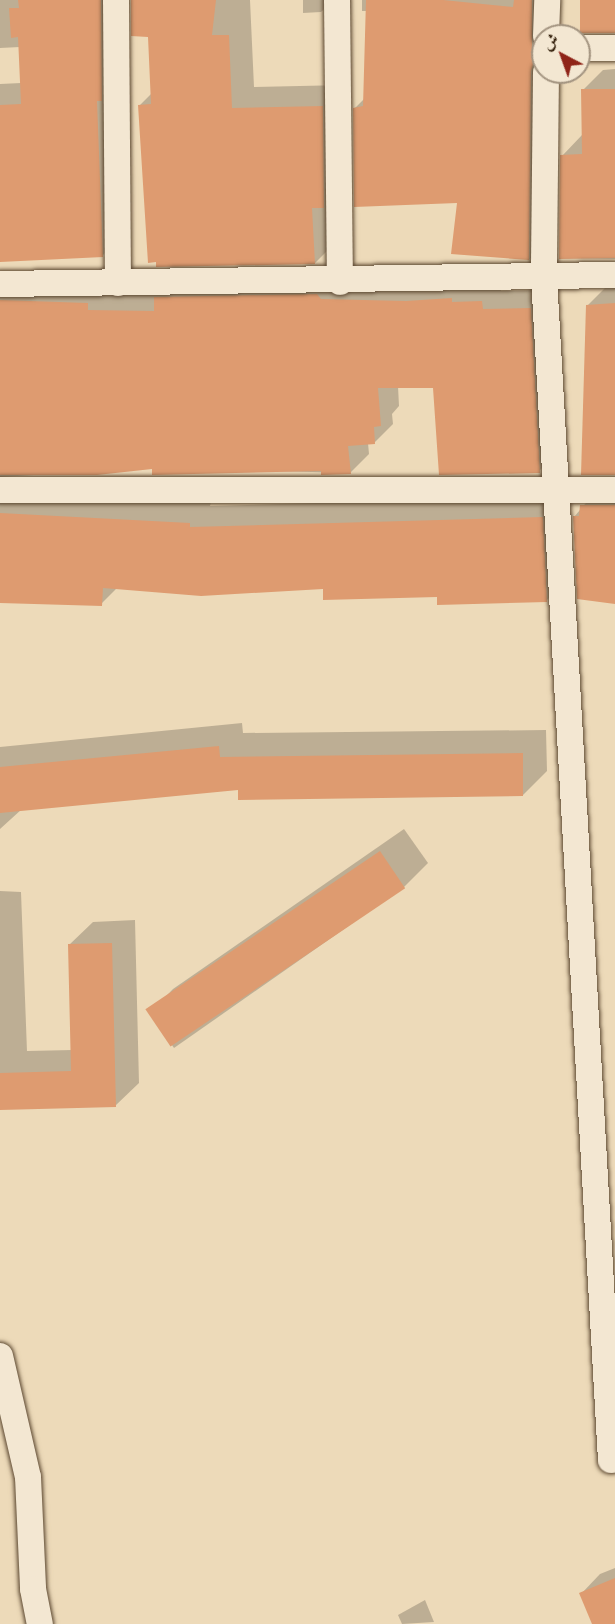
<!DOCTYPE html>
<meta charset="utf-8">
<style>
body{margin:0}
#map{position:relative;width:615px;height:1624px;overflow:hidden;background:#eddab9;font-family:"IM FELL French Canon",Amiri,serif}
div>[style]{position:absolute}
.shadow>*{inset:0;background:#0003}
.building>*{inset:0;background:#de9b70;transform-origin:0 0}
.roads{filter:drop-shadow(0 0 2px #5c4831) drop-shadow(0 0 2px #5c4831)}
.minor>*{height:26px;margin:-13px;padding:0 13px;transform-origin:13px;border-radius:13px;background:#f3e7d2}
span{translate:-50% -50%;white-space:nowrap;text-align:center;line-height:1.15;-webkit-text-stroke:4.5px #f3e7d2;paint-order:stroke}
.north{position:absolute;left:531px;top:24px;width:60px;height:60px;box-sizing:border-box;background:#f3e7d2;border:2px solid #a39480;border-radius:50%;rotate:319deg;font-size:16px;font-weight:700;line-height:24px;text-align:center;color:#2c1804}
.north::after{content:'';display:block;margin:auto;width:21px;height:27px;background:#8f2418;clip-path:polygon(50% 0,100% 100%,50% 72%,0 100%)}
</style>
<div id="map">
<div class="shadow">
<i style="clip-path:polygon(0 0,123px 0,124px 233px,102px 256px,0 260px,0 84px,21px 83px,20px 47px,0 48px)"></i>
<i style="clip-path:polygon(148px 0,250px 0,254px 87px,345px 85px,337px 241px,315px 263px,140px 105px,152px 93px)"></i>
<i style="clip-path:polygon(303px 0,334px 0,321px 12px,303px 13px)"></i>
<i style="clip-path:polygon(362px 0,552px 0,552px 30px,568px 31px,569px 36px,543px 36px,549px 239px,529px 260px,355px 108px,365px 98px,367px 11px,362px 11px)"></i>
<i style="clip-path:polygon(615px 69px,615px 259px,561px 258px,562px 156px,582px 135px,583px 90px,603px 70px)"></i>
<i style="clip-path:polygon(0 281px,500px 283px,501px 291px,549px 290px,558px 453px,539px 471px,435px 386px,398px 386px,399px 406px,392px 414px,393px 424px,374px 443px,368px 443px,369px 454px,350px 473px,153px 468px,0 477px)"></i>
<i style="clip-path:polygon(615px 287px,615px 474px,588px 305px,605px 288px)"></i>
<i style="clip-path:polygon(597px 490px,615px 490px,615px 603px,574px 517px)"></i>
<i style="clip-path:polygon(563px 496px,568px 579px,547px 600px,324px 587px,118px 587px,101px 604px,0 601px,0 498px,211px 502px,210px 506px)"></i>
<i style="clip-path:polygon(242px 723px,243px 733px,546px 730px,547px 771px,523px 795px,239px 788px,22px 809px,0 829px,0 747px)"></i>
<i style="clip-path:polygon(404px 829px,428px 863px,404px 887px,174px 1048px,150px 1013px,173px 989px)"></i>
<i style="clip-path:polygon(0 891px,21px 892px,27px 1051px,72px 1050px,69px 945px,93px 922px,135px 920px,139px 1083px,115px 1106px,0 1109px)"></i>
<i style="clip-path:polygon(615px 1568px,615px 1624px,594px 1624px,581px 1594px,600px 1574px)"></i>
<i style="clip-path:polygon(425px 1600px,434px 1622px,402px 1624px,398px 1615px)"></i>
</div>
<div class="building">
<i style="clip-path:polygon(18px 0,101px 0,102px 101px,97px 101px,103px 257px,0 262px,0 105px,21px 104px,18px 37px,11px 38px,9px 8px,19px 8px)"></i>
<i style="clip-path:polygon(131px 0,216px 0,212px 35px,229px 35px,232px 108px,323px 106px,324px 208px,312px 208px,315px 264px,156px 267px,156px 262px,148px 263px,138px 105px,151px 104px,148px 37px,131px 36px)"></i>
<i style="clip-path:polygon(366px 0,443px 0,513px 7px,514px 0,532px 0,532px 50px,543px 50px,543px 58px,533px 64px,531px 72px,529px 260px,451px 254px,457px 203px,354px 207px,353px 108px,363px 106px)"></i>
<i style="left:580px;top:0;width:35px;height:33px"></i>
<i style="clip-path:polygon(581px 89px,615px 89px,615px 258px,559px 259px,560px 155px,582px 154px)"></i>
<i style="clip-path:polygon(317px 294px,321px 299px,406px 301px,452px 298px,452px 302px,482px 301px,483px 309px,531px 308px,540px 473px,439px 475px,433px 388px,378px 388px,381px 426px,374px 427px,375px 444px,348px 446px,351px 474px,321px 475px,321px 471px,152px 475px,152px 469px,97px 475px,0 475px,0 300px,88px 303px,88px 310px,154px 311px,154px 297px)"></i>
<i style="clip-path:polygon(615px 303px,615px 475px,581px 475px,586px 305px)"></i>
<i style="clip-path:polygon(580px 505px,615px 505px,615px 604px,577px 599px,573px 516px,579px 516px)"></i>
<i style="clip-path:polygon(0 513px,190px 523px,190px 527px,543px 517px,547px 602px,437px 605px,437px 597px,323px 600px,323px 589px,201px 596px,103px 588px,102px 606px,0 603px)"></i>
<i style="clip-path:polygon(219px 746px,220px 757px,523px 753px,523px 796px,238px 800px,238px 790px,0 813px,0 767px)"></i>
<i style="left:380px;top:851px;width:45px;height:283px;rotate:56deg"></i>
<i style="clip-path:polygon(112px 943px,116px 1107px,0 1110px,0 1073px,71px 1071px,68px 944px)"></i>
<i style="clip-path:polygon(615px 1578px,615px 1624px,592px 1624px,579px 1593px)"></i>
</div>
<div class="roads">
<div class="minor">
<i style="left:116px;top:0;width:283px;rotate:89.6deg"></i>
<i style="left:337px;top:0;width:282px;rotate:89.4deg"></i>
<i style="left:546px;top:36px;width:36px;rotate:-88deg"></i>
<i style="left:579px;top:48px;width:36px"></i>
<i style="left:546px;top:72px;width:205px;rotate:90.6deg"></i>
<i style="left:544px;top:277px;width:1185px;rotate:86.76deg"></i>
<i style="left:0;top:284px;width:615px;rotate:-0.84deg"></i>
<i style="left:0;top:490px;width:615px"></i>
<i style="left:0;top:1356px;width:124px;rotate:77deg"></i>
<i style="left:28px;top:1477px;width:112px;rotate:87.4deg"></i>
<i style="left:33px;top:1589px;width:36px;rotate:79deg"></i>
</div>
</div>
<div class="north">ش</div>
</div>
